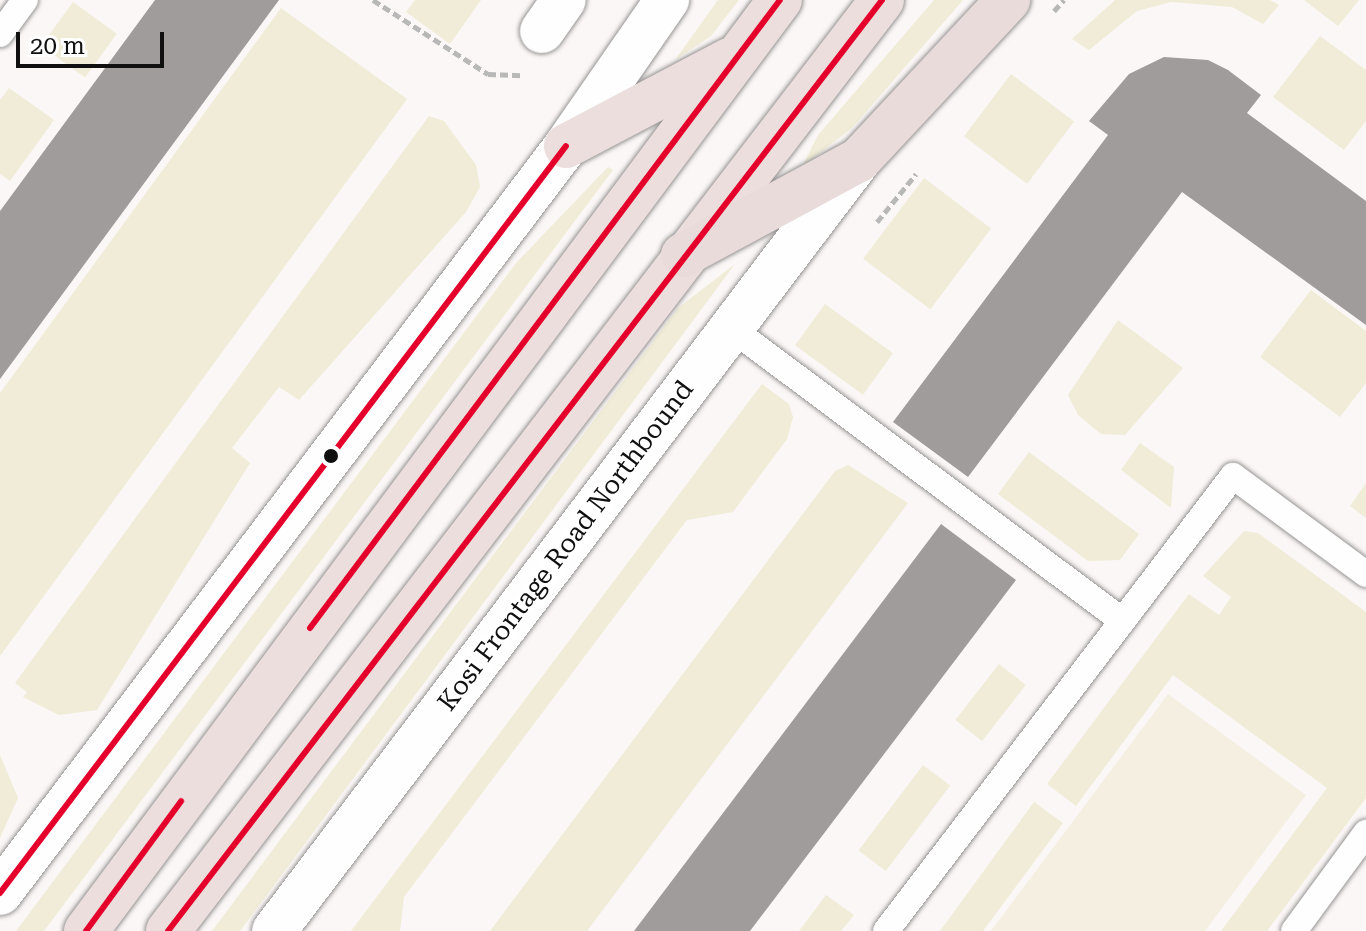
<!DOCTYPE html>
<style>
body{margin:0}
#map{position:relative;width:1366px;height:931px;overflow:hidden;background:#fbf7f6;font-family:"Roboto Serif",serif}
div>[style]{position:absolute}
.green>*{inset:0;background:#f0ecd7;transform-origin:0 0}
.pitch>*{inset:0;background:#f4efe1}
.building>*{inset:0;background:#9f9c9b}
.path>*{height:5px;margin-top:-2.5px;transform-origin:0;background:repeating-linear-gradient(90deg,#b9b8b8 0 8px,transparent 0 12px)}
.roads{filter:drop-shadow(0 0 2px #969494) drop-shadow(0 0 2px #969494)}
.service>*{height:26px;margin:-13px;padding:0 13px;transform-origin:13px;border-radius:13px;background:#fefefe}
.minor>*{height:44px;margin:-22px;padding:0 22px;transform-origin:22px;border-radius:22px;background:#fefefe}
.primary>*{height:44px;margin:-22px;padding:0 22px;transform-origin:22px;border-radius:22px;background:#ebdedc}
.trunk>*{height:44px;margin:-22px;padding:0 22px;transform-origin:22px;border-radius:22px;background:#eadbdb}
.bus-1>*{height:6px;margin:-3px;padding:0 3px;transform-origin:3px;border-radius:3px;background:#e4002b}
.dots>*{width:22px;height:22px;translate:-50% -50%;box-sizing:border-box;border:4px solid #fff;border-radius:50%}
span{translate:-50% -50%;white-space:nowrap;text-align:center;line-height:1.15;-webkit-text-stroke:8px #fff;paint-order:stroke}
.street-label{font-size:26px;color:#101010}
.scale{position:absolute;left:16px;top:32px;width:148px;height:36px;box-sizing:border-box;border:4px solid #101010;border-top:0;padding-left:10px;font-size:24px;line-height:28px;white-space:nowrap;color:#101010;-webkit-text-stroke:6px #fff;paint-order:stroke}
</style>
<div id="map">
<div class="green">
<i style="clip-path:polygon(415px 0,481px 0,450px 44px,406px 12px)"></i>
<i style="clip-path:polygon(718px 0,739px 0,711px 36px,675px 60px)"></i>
<i style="clip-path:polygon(934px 0,963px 0,853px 127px,802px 167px,818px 135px)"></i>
<i style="clip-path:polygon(1115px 0,1270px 0,1279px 5px,1263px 24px,1232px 7px,1171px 2px,1137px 11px,1089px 50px,1072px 39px)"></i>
<i style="clip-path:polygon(1304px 0,1359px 0,1338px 26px)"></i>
<i style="left:73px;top:2px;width:54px;height:54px;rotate:36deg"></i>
<i style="clip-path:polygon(281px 8px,407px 99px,0 656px,0 393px)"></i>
<i style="clip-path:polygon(1320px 36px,1366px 70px,1366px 121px,1344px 150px,1273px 97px)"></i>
<i style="left:1011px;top:74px;width:79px;height:78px;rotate:37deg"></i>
<i style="clip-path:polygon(9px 88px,54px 120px,10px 181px,0 174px,0 100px)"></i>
<i style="clip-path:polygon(429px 116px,444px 121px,476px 165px,480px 187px,466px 212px,299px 400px,279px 387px,232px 448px,250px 463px,97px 710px,59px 715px,23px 697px,27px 692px,15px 683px)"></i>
<i style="clip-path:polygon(608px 167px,613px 170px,44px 931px,16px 931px,516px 263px)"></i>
<i style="left:924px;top:178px;width:84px;height:101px;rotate:37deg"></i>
<i style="clip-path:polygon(735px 264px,240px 931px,212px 931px,678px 308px)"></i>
<i style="clip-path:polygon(1311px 290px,1366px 331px,1366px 383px,1340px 417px,1260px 357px)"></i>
<i style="left:825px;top:304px;width:84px;height:51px;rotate:36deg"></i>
<i style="clip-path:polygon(1118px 320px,1183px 368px,1125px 435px,1101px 434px,1078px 415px,1068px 395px)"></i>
<i style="clip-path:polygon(762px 384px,789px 404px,793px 417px,787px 439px,733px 512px,687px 520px,404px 897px,400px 931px,351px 931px)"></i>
<i style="clip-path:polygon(1140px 443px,1174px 467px,1171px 508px,1121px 470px)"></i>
<i style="clip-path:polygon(1029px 452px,1139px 534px,1120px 560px,1088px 561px,998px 494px)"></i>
<i style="clip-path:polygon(848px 465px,908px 503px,587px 931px,490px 931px,835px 471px)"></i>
<i style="clip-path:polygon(1366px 483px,1366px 518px,1350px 506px)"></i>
<i style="clip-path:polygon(1244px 531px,1258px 533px,1366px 612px,1366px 798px,1267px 931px,1221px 931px,1327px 788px,1173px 675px,1076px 806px,1047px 784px,1189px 594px,1219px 615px,1231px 597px,1203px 576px)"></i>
<i style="left:999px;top:664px;width:34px;height:71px;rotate:38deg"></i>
<i style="clip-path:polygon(0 755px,18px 798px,0 838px)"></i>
<i style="left:923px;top:765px;width:34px;height:107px;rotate:37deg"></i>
<i style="clip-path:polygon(1034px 802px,1063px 823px,983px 931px,940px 931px)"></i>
<i style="clip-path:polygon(826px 895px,854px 915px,841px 931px,799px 931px)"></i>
</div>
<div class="pitch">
<i style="clip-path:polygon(1168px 694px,1306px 795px,1205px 931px,991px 931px)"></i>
</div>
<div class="building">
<i style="clip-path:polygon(155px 0,279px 0,0 379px,0 211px)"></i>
<i style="clip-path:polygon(1164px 57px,1208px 60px,1228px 70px,1261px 95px,1247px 113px,1366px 201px,1366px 325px,1182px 192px,968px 477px,893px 422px,1108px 135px,1089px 121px,1129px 74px)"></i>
<i style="clip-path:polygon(941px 524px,1016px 580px,750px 931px,634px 931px)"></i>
</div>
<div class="path">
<i style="left:373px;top:0;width:137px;rotate:32.8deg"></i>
<i style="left:488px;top:74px;width:34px;rotate:2deg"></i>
<i style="left:1054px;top:11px;width:15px;rotate:-48deg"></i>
<i style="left:877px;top:222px;width:62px;rotate:-50.9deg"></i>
</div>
<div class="roads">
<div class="service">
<i style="left:0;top:34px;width:42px;rotate:-53.7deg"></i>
<i style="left:731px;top:328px;width:489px;rotate:36.8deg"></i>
<i style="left:886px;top:931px;width:572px;rotate:-52.67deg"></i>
<i style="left:1233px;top:476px;width:165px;rotate:36.4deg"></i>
<i style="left:1294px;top:931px;width:122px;rotate:-53.7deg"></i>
</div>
<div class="minor">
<i style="left:542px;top:31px;width:38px;rotate:-55deg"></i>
<i style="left:0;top:893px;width:937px;rotate:-52.85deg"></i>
<i style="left:566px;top:146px;width:178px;rotate:-55.3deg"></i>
<i style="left:274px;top:931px;width:968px;rotate:-52.81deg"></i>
</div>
<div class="primary">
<i style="left:566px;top:146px;width:184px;rotate:-27.8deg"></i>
<i style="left:86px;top:931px;width:1161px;rotate:-53.3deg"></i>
<i style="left:168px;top:931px;width:1173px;rotate:-52.51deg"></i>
</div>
<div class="trunk">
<i style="left:683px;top:255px;width:200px;rotate:-28.4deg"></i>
<i style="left:859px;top:160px;width:219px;rotate:-47deg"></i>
</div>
</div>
<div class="bus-1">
<i style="left:310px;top:628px;width:784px;rotate:-53.19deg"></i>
<i style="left:0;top:893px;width:937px;rotate:-52.85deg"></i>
<i style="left:86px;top:931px;width:161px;rotate:-53.8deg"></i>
<i style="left:168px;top:931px;width:1173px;rotate:-52.51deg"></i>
</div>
<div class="dots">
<i style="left:331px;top:456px;background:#101010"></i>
</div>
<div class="street-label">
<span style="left:566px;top:546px;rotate:-53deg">Kosi Frontage Road Northbound</span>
</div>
<div class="scale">20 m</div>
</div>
